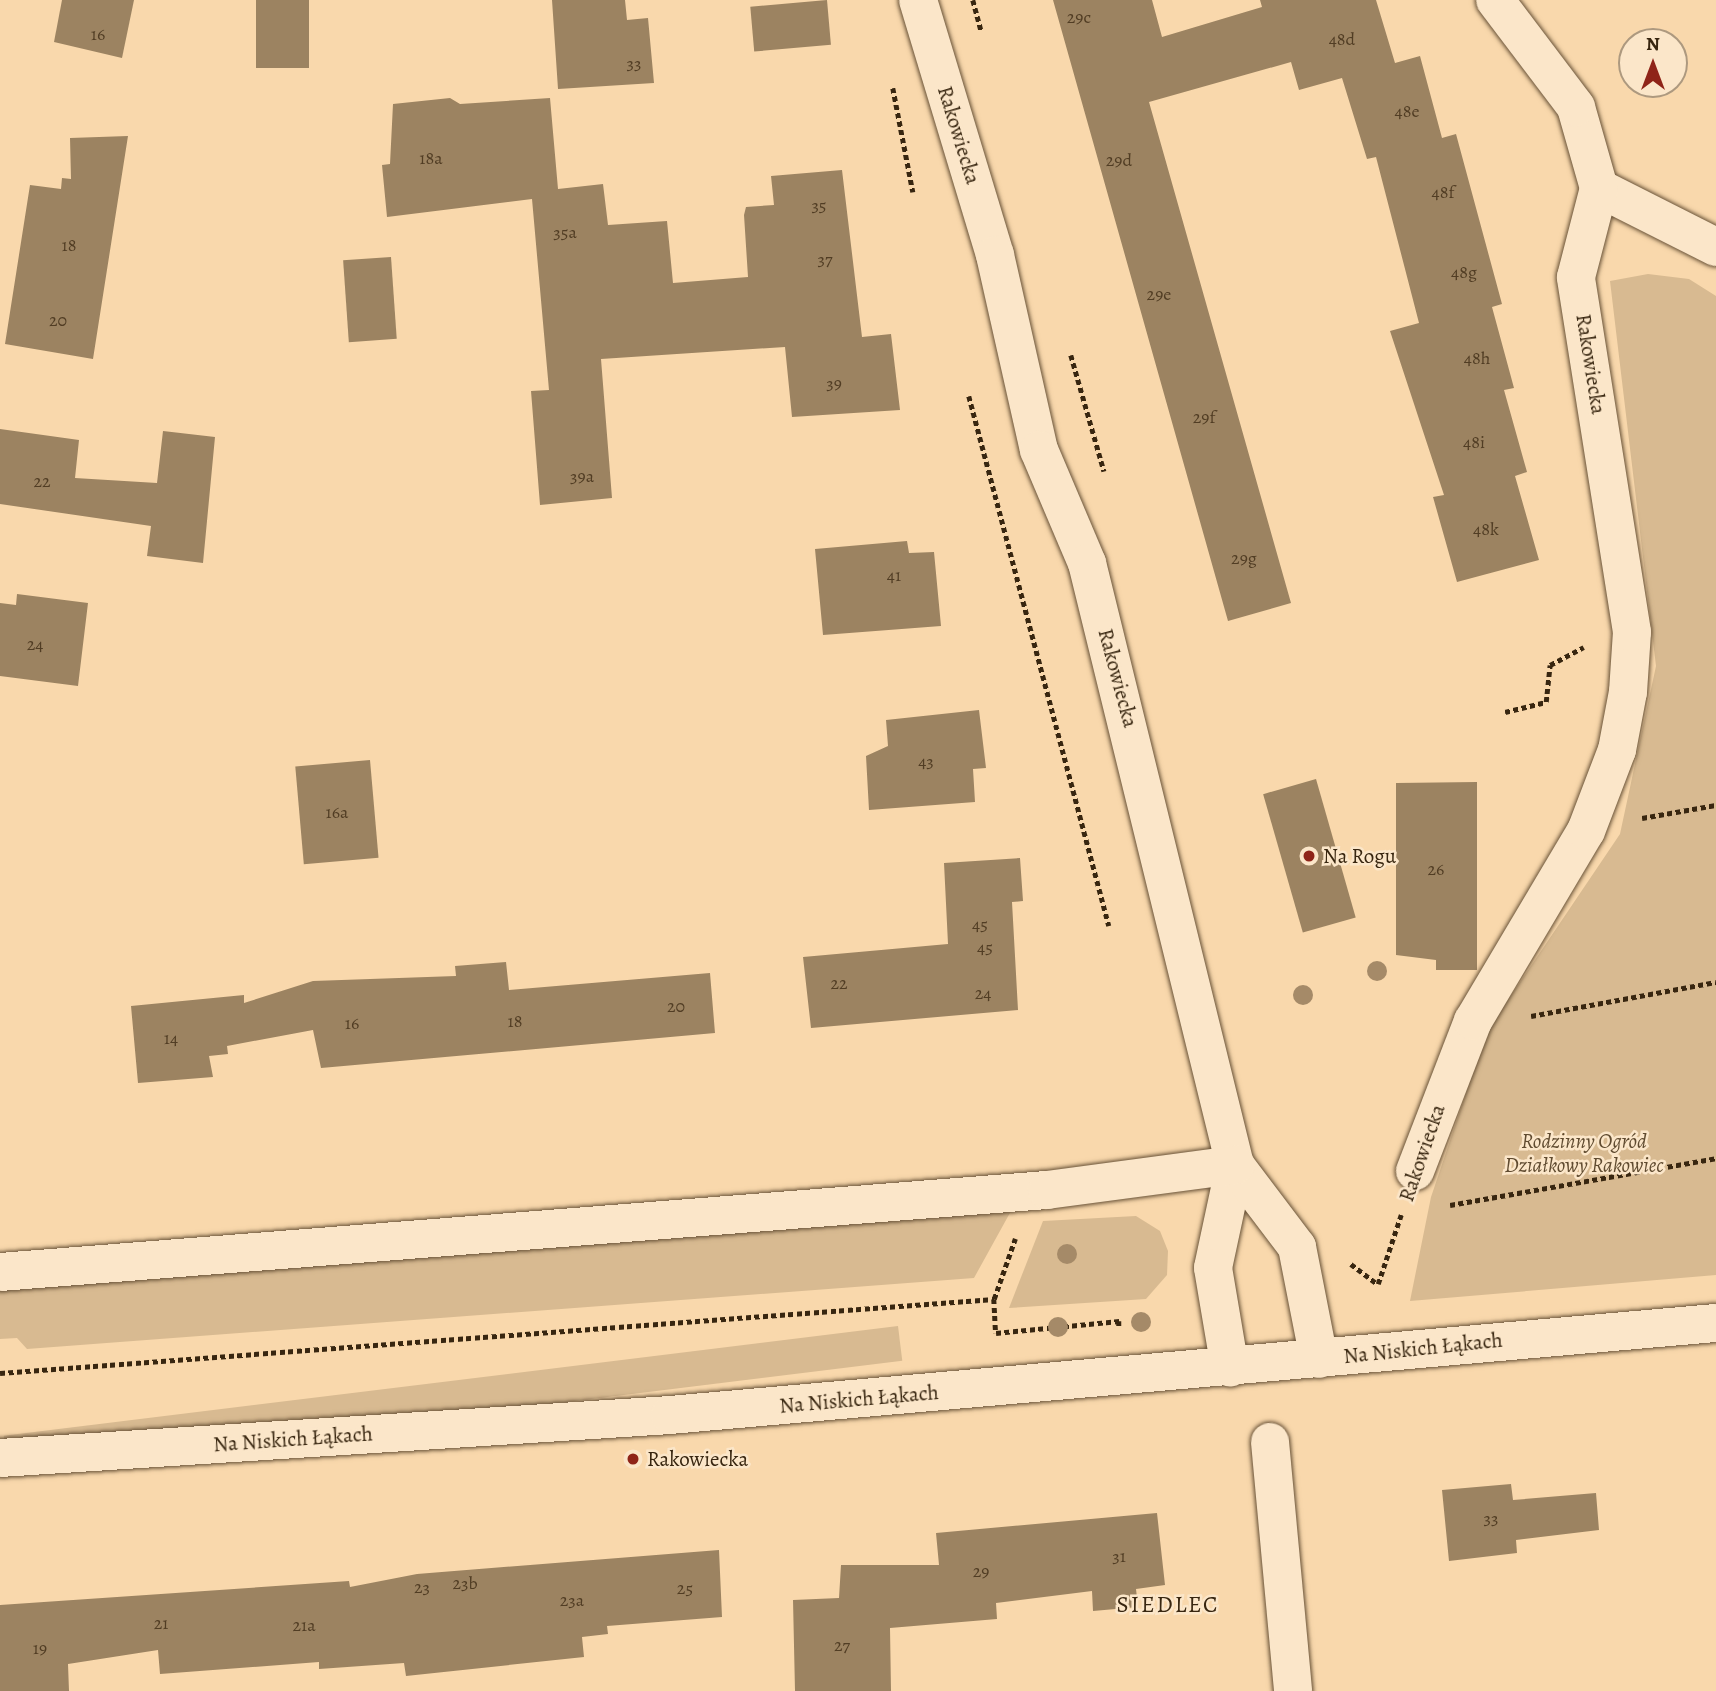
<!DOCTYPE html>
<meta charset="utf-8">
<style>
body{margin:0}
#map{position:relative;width:1716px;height:1691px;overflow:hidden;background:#f9d8ac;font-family:Alegreya,serif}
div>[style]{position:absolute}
.green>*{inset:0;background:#d8ba91;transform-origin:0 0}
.building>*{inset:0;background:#9c8361;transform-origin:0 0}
.path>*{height:4.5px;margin-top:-2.25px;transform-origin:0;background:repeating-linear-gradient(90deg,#382610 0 5px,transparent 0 8.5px)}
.roads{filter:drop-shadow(0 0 2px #685237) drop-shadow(0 0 2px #685237)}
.minor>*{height:38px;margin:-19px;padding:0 19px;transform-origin:19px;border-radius:19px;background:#fbe6c9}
.trees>*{width:20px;height:20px;margin:-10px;border-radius:50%;background:#a58a68}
.dots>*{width:19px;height:19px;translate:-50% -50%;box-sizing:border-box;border:4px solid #fbe6c9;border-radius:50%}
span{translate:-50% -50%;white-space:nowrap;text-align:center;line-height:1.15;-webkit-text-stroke:5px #fbe6c9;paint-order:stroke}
.number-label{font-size:18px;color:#513d24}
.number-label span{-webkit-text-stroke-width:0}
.street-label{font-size:21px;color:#382610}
.poi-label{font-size:21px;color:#382610}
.left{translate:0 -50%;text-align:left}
.park-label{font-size:21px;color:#604b30;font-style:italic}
.neighbourhood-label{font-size:23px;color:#382610;letter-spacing:2px}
.north{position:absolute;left:1618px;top:28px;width:70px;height:70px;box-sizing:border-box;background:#fbe6c9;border:2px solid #ad997f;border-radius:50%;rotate:0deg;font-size:19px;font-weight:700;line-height:28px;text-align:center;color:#382610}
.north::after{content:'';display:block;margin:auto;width:24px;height:32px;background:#8f2418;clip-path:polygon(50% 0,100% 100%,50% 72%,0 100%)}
</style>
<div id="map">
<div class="green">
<i style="clip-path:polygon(1648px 274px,1689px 279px,1716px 296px,1716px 1275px,1410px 1301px,1431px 1197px,1487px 1031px,1620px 834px,1656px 666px,1610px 281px)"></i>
<i style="clip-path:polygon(1011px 1211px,974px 1278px,27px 1349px,17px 1338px,0 1339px,0 1290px)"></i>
<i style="clip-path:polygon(1136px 1216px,1160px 1231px,1168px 1251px,1167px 1275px,1146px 1299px,1009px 1308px,1043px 1221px)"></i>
<i style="left:898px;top:1326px;width:35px;height:901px;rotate:83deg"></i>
</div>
<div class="building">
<i style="clip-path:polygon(62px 0,134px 0,122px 58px,54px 42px)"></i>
<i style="left:256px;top:0;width:53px;height:68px"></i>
<i style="clip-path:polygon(552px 0,625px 0,627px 20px,648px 18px,654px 83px,558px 89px)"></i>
<i style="left:827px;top:0;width:45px;height:77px;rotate:85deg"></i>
<i style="clip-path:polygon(1053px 0,1152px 0,1162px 37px,1262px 7px,1260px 0,1376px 0,1395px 63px,1420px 56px,1442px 138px,1456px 134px,1502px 304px,1492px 307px,1514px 388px,1504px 390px,1527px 472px,1515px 476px,1539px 560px,1457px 582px,1433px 497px,1444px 495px,1390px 331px,1419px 323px,1376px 157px,1367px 159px,1342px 78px,1299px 90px,1291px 62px,1149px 102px,1291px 603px,1228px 621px)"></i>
<i style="clip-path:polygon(450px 98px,460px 104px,550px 98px,558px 189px,603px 184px,608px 225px,667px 221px,673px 283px,748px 277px,744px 215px,746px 207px,774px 205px,771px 176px,842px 170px,862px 337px,891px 334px,900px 410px,792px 417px,785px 347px,601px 359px,612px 498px,540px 505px,531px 391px,549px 390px,532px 199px,387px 217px,382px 165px,390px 164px,393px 104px)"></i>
<i style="clip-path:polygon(128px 136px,93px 359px,5px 344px,30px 185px,61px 189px,62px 178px,71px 179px,70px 138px)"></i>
<i style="left:391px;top:257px;width:82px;height:48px;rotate:86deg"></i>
<i style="clip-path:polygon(0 429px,79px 440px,75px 478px,157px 483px,163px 431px,215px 437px,203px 563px,147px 556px,151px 526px,0 504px)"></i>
<i style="clip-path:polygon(907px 541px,909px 553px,934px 552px,941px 626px,823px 635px,815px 549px)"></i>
<i style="clip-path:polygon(17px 594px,88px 603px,78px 686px,0 676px,0 603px,16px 605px)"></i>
<i style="clip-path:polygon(979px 710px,986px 768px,973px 769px,975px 802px,869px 810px,866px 756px,888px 746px,886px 720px)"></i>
<i style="left:370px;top:760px;width:98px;height:75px;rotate:85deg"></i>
<i style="left:1316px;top:779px;width:144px;height:55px;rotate:74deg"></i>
<i style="clip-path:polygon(1477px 782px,1477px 970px,1436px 970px,1436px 960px,1396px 955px,1396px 783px)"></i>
<i style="clip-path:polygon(1020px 858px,1023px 901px,1012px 902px,1018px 1010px,811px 1028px,803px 957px,948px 944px,944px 863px)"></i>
<i style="clip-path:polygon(506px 962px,509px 990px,710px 973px,715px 1033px,321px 1068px,313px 1030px,227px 1046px,228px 1054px,209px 1056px,213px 1077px,138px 1083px,131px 1006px,244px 995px,244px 1003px,313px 981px,456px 976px,455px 966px)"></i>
<i style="clip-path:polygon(1511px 1484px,1513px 1500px,1596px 1493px,1599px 1530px,1516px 1540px,1517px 1553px,1449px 1561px,1442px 1490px)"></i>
<i style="clip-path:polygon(1157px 1513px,1165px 1585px,1136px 1589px,1138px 1607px,1093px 1611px,1092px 1591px,996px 1603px,997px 1619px,890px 1628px,891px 1691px,795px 1691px,793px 1600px,839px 1598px,841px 1565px,939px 1565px,936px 1533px)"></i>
<i style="clip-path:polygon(719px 1550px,722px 1617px,607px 1626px,608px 1634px,582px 1637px,584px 1657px,406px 1676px,404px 1663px,319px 1669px,319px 1662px,160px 1674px,158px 1650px,68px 1664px,69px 1691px,0 1691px,0 1605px,349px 1581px,350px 1587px,417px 1574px)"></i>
</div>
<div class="path">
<i style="left:973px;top:0;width:31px;rotate:75deg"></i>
<i style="left:893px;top:88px;width:106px;rotate:79.1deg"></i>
<i style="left:1071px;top:355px;width:121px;rotate:74.1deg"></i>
<i style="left:969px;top:396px;width:548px;rotate:75.2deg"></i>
<i style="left:1505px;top:712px;width:42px;rotate:-13.7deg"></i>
<i style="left:1546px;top:702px;width:37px;rotate:-84deg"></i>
<i style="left:1550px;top:665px;width:38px;rotate:-28deg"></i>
<i style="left:1642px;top:818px;width:75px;rotate:-10deg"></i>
<i style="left:1531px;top:1016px;width:188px;rotate:-10.4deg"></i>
<i style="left:1450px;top:1205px;width:270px;rotate:-10deg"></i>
<i style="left:1351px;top:1264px;width:34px;rotate:37deg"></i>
<i style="left:1378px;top:1284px;width:73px;rotate:-71.6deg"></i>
<i style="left:994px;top:1299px;width:34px;rotate:87deg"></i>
<i style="left:996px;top:1333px;width:124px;rotate:-5.6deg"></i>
<i style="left:1119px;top:1321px;width:6px;rotate:90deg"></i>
<i style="left:0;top:1373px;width:997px;rotate:-4.26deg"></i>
<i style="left:994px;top:1299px;width:64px;rotate:-70.7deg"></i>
</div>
<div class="roads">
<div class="minor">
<i style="left:918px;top:0;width:266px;rotate:73.2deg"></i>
<i style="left:995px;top:255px;width:200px;rotate:77.3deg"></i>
<i style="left:1039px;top:450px;width:123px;rotate:67deg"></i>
<i style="left:1087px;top:563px;width:620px;rotate:76.19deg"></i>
<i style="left:1235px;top:1165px;width:105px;rotate:102.1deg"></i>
<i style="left:1213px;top:1268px;width:101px;rotate:80.4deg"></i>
<i style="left:1599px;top:188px;width:131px;rotate:26.8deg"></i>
<i style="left:1235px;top:1165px;width:103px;rotate:52.9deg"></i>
<i style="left:1297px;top:1247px;width:114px;rotate:78.9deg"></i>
<i style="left:1415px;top:1171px;width:161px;rotate:-68.9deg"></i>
<i style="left:1473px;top:1021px;width:221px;rotate:-59.3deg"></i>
<i style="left:1586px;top:831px;width:87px;rotate:-69.1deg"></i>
<i style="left:1617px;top:750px;width:59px;rotate:-79.3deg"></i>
<i style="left:1628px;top:692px;width:60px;rotate:-86.2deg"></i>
<i style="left:1632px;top:632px;width:359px;rotate:-99deg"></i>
<i style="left:1576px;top:277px;width:92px;rotate:-75.5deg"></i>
<i style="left:1599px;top:188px;width:84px;rotate:-105.9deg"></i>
<i style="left:1576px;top:107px;width:134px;rotate:-127.1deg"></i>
<i style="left:0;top:1272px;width:1050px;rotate:-4.48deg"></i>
<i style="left:1047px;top:1190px;width:190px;rotate:-7.6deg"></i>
<i style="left:1270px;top:1442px;width:250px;rotate:84.7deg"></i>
<i style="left:0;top:1458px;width:671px;rotate:-3.67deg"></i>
<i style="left:670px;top:1415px;width:1050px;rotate:-5.03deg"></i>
</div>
</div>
<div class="trees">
<i style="left:1377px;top:971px"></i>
<i style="left:1303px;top:995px"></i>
<i style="left:1067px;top:1254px"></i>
<i style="left:1141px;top:1322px"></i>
<i style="left:1058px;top:1327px"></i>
</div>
<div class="dots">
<i style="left:1309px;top:856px;background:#8f2418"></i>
<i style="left:633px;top:1459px;background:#8f2418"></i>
</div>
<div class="number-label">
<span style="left:1079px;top:17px">29c</span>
<span style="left:98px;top:34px">16</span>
<span style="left:1342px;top:39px">48d</span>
<span style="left:634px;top:63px">33</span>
<span style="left:1407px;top:111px">48e</span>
<span style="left:431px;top:158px">18a</span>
<span style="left:1119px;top:160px">29d</span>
<span style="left:1443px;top:192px">48f</span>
<span style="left:819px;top:205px">35</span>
<span style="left:565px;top:232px">35a</span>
<span style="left:69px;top:245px">18</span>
<span style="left:825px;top:259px">37</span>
<span style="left:1464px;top:272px">48g</span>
<span style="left:1159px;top:294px">29e</span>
<span style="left:58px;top:320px">20</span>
<span style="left:1477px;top:358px">48h</span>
<span style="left:834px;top:383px">39</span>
<span style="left:1204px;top:417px">29f</span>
<span style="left:1474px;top:442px">48i</span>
<span style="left:582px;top:476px">39a</span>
<span style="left:42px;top:481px">22</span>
<span style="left:1486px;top:529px">48k</span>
<span style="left:1244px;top:558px">29g</span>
<span style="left:894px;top:575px">41</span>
<span style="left:35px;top:644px">24</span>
<span style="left:926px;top:761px">43</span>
<span style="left:337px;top:812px">16a</span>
<span style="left:1436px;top:869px">26</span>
<span style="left:980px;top:924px">45</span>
<span style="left:985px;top:947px">45</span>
<span style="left:839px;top:983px">22</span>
<span style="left:983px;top:993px">24</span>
<span style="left:676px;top:1006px">20</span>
<span style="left:515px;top:1021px">18</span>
<span style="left:352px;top:1023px">16</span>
<span style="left:171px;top:1038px">14</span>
<span style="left:1491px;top:1518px">33</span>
<span style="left:1119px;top:1556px">31</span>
<span style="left:981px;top:1571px">29</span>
<span style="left:465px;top:1583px">23b</span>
<span style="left:422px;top:1587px">23</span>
<span style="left:685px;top:1588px">25</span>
<span style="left:572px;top:1600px">23a</span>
<span style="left:161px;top:1623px">21</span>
<span style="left:304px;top:1625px">21a</span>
<span style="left:842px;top:1645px">27</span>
<span style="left:40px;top:1648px">19</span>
</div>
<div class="street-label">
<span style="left:959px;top:135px;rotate:73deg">Rakowiecka</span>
<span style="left:1591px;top:364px;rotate:81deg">Rakowiecka</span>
<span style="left:1118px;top:678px;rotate:75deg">Rakowiecka</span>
<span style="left:1422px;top:1153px;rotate:-71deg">Rakowiecka</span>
<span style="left:1423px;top:1348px;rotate:-6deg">Na Niskich Łąkach</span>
<span style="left:859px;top:1399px;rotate:-5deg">Na Niskich Łąkach</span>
<span style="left:293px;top:1439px;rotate:-4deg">Na Niskich Łąkach</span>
</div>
<div class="poi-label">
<span class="left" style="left:1323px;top:856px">Na Rogu</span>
<span class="left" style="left:647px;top:1459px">Rakowiecka</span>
</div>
<div class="park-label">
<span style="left:1584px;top:1153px">Rodzinny Ogród<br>Działkowy Rakowiec</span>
</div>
<div class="neighbourhood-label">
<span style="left:1168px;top:1605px">SIEDLEC</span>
</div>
<div class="north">N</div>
</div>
